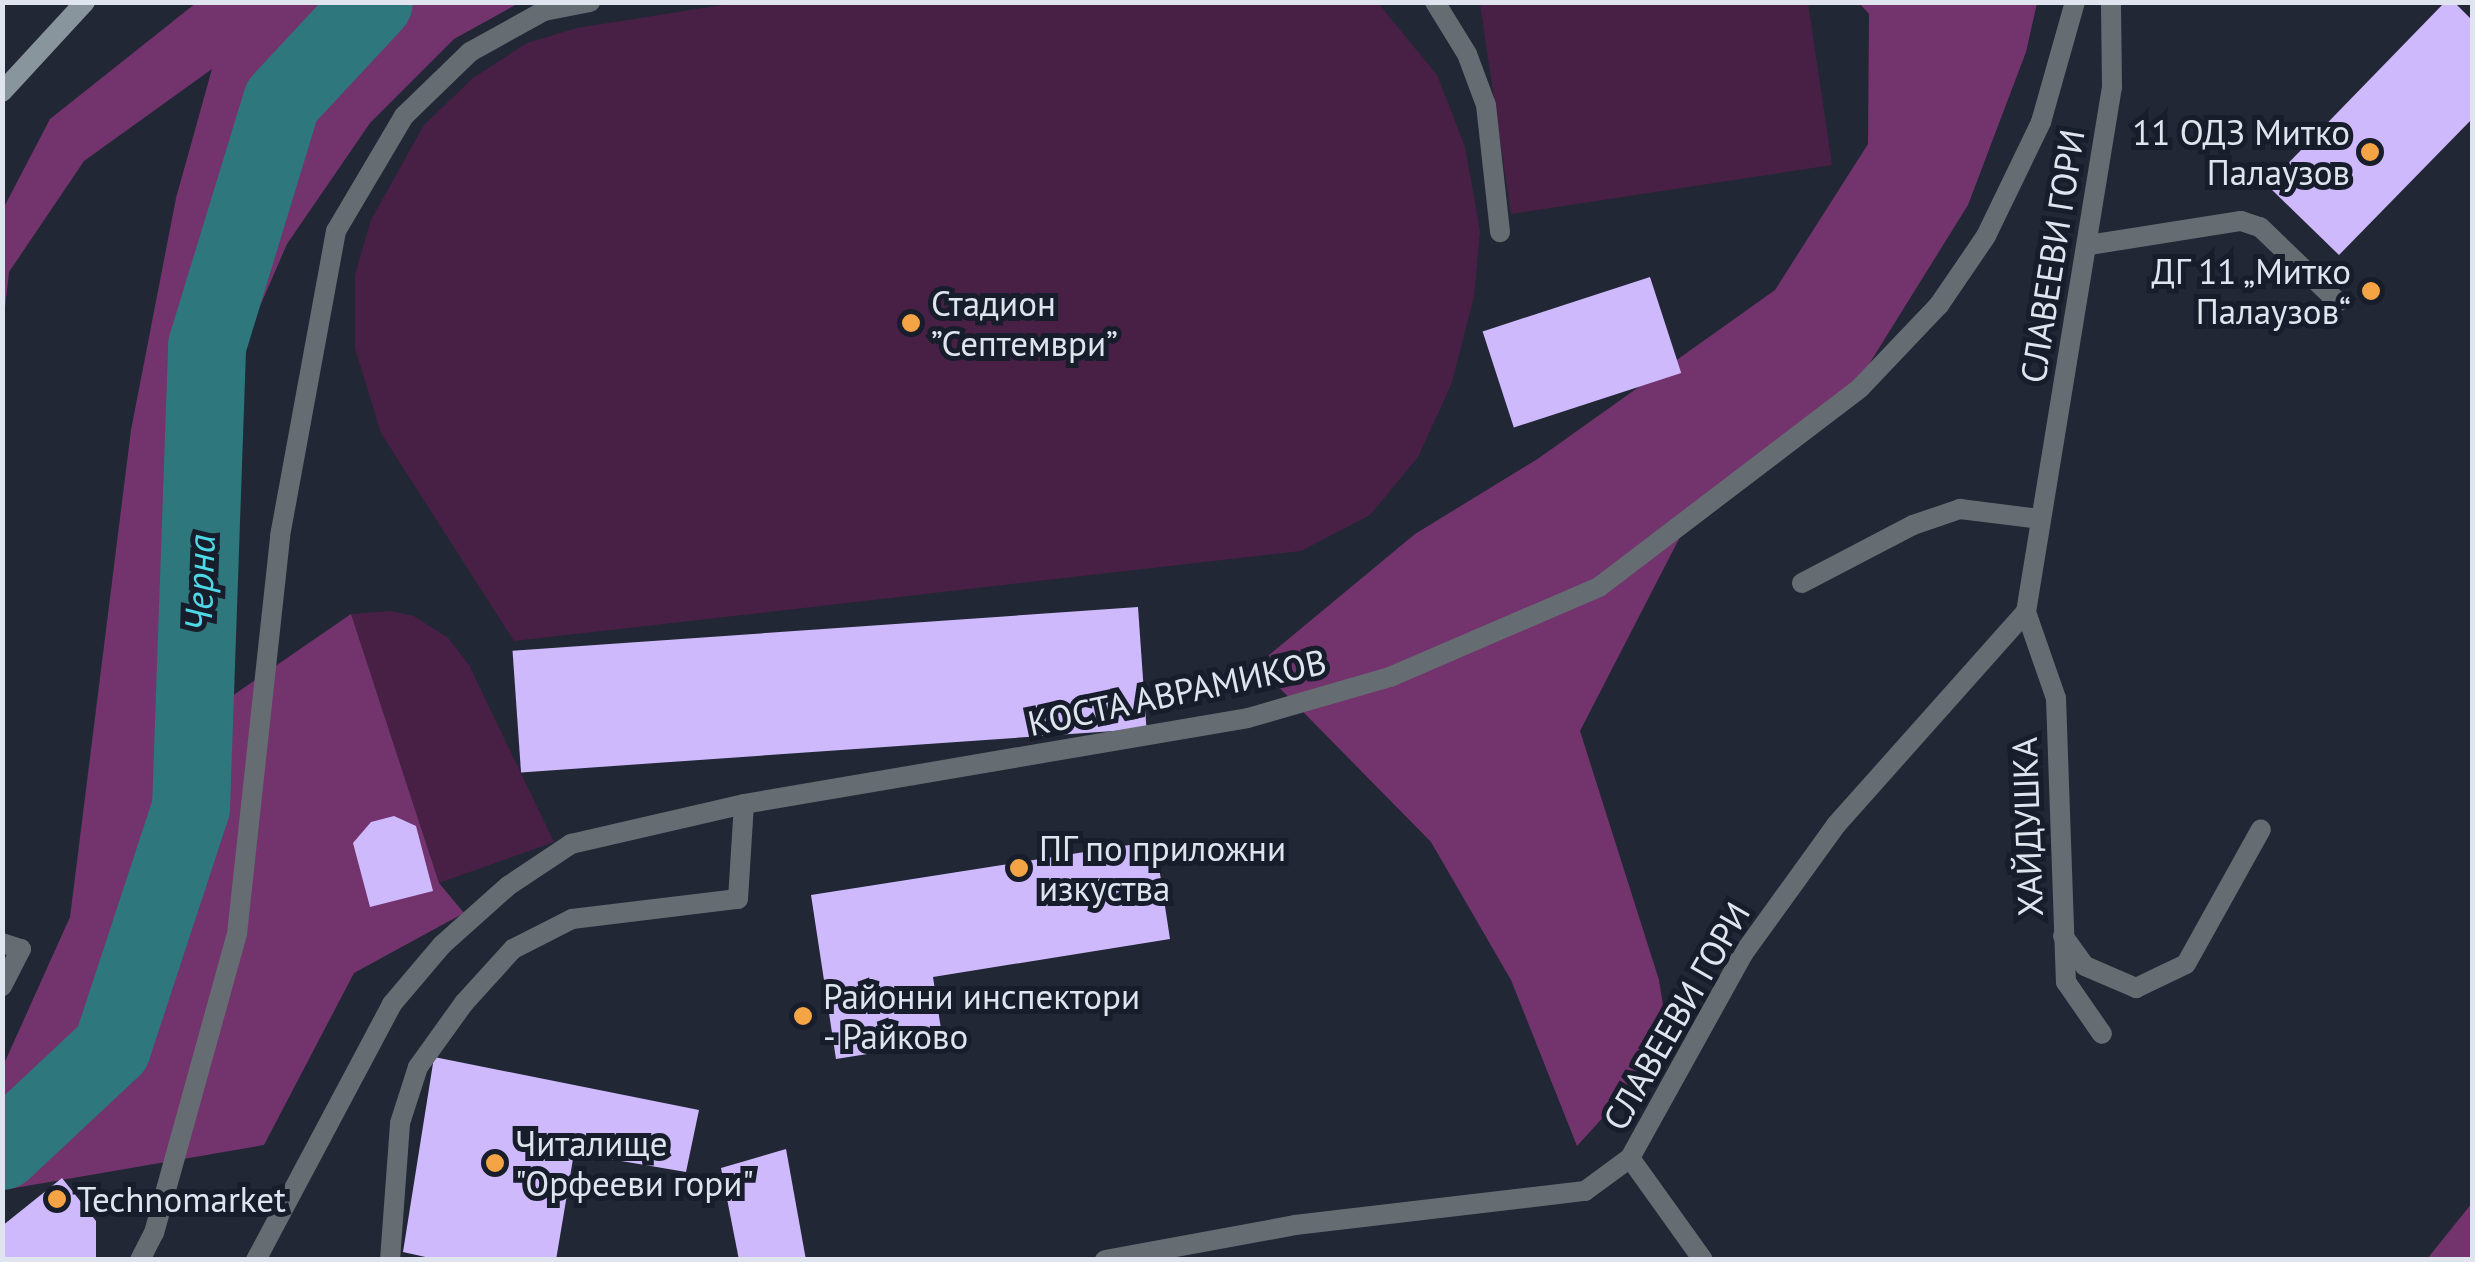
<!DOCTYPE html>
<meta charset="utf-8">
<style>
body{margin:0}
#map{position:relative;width:2475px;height:1262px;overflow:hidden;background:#212735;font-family:"PT Sans",sans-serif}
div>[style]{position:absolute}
.green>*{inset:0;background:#492045}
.forest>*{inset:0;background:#73336d}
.river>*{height:78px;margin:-39px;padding:0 39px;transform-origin:39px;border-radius:39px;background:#2e777c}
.building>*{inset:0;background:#cfb9fd;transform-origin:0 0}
.service>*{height:20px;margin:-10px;padding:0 10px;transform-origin:10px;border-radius:10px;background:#656d72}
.minor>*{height:20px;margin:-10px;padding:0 10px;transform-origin:10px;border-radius:10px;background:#656d72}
.tertiary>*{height:20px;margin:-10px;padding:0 10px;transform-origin:10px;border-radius:10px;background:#656d72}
.secondary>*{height:20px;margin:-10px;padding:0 10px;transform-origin:10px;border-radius:10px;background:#88959d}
.dots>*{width:28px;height:28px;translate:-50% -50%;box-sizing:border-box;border:5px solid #171d2b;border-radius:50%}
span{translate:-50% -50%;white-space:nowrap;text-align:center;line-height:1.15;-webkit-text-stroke:10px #171d2b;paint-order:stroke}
.poi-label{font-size:35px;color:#e0e4ee}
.right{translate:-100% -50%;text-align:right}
.left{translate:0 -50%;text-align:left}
.street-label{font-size:35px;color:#e0e4ee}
.water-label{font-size:38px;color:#4ddae6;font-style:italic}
.frame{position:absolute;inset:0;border:5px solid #e0e4ee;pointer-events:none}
</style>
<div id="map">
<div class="green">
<i style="clip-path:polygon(741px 2px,1378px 3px,1437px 75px,1465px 147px,1480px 231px,1474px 297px,1451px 385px,1418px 457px,1370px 515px,1301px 551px,514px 641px,381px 433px,355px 348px,355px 275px,371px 220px,424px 125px,473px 78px,527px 43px,577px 28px)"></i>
<i style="clip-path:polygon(1480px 3px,1808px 3px,1832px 165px,1511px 214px)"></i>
<i style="clip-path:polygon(390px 611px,414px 616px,448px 638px,469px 665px,554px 842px,439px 883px,351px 614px)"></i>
</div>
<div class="forest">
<i style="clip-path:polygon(196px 3px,519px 3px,454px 39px,370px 123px,287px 244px,168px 518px,155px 749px,351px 614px,439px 883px,464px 913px,354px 973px,264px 1145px,3px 1190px,3px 1066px,70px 917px,131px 430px,176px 198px,212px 69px,84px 161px,9px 272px,3px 326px,3px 209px,50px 119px)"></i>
<i style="clip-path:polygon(1859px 3px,2037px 3px,2026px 52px,1968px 205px,1843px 406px,1681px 535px,1580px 731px,1659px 980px,1669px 1045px,1577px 1146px,1511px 980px,1431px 842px,1257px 665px,1415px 534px,1539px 458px,1775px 290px,1868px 144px,1869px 14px)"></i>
<i style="clip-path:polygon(2472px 1203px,2472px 1259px,2427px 1259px)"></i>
</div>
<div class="river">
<i style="left:2px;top:1151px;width:151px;rotate:-43.1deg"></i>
<i style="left:112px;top:1048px;width:253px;rotate:-71.8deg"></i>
<i style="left:191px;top:808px;width:462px;rotate:-88deg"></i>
<i style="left:207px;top:346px;width:256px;rotate:-73deg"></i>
<i style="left:282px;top:101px;width:135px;rotate:-47.1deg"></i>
</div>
<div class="building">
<i style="clip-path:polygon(2445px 2px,2454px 2px,2472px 20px,2472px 119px,2339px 255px,2267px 185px)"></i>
<i style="left:1650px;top:277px;width:101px;height:176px;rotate:72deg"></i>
<i style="left:1138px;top:607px;width:122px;height:627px;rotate:86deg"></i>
<i style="clip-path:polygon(394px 816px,416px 826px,433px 891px,370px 907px,353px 843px,371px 822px)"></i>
<i style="clip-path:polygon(1155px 841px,1170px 939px,933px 977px,943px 1042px,836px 1059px,811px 895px)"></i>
<i style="clip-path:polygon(434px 1057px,699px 1110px,686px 1172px,574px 1153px,556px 1260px,439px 1260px,403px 1252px)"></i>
<i style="clip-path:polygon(786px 1149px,806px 1260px,739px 1260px,721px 1168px)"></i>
<i style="clip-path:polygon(62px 1178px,96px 1221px,96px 1260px,2px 1260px,2px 1226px)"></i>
</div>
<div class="service">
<i style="left:1435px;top:2px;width:61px;rotate:58.4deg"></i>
<i style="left:1467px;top:54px;width:54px;rotate:69.6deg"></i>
<i style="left:1486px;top:105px;width:128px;rotate:83.7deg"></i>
<i style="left:237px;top:934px;width:400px;rotate:-83.8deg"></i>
<i style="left:280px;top:536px;width:310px;rotate:-79.6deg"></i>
<i style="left:336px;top:231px;width:134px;rotate:-59.4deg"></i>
<i style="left:404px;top:116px;width:92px;rotate:-44.1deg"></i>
<i style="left:470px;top:52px;width:85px;rotate:-29deg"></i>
<i style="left:544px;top:11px;width:47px;rotate:-11.1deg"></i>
<i style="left:2px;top:943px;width:20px;rotate:18deg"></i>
<i style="left:21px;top:949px;width:42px;rotate:117.2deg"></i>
</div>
<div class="minor">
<i style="left:2089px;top:245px;width:154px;rotate:-9deg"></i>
<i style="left:2241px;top:221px;width:20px;rotate:18deg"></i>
<i style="left:2260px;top:227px;width:108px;rotate:43.9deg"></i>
<i style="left:1802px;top:583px;width:125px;rotate:-27.6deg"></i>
<i style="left:1913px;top:525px;width:50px;rotate:-18.8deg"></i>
<i style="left:1960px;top:509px;width:81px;rotate:7.1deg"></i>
<i style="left:2026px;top:612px;width:91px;rotate:70.8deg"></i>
<i style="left:2056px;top:698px;width:284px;rotate:88deg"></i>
<i style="left:2066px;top:982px;width:63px;rotate:55.3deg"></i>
<i style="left:2063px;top:936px;width:37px;rotate:54deg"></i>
<i style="left:2085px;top:966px;width:56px;rotate:23.3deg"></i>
<i style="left:2136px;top:988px;width:55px;rotate:-25.6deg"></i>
<i style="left:2186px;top:964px;width:154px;rotate:-60.9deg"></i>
<i style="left:1630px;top:1158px;width:125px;rotate:54.4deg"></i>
<i style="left:140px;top:1260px;width:30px;rotate:-63deg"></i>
<i style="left:154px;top:1233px;width:310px;rotate:-74.5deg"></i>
<i style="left:390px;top:1260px;width:137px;rotate:-85.8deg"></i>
<i style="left:400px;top:1123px;width:59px;rotate:-72.2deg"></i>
<i style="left:418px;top:1067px;width:79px;rotate:-54.3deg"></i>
<i style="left:464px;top:1003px;width:73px;rotate:-47.8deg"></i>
<i style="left:513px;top:949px;width:66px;rotate:-27deg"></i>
<i style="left:572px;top:919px;width:167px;rotate:-6.9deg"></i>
<i style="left:738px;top:899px;width:95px;rotate:-86.4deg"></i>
<i style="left:1105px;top:1260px;width:193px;rotate:-10.4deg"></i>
<i style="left:1295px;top:1225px;width:292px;rotate:-6.7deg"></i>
<i style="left:1585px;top:1191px;width:56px;rotate:-36.3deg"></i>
<i style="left:1630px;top:1158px;width:233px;rotate:-61deg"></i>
<i style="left:1743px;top:954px;width:159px;rotate:-54.2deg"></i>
<i style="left:1836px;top:825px;width:285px;rotate:-48.3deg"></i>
<i style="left:2026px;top:612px;width:532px;rotate:-80.7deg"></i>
<i style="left:2112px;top:87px;width:85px;rotate:-90.7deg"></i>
</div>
<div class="tertiary">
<i style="left:256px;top:1260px;width:290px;rotate:-62deg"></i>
<i style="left:392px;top:1004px;width:77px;rotate:-49.7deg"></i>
<i style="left:442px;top:945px;width:89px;rotate:-41.8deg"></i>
<i style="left:508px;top:886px;width:76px;rotate:-33.7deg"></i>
<i style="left:571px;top:844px;width:178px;rotate:-13deg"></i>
<i style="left:744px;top:804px;width:511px;rotate:-9.68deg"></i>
<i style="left:1248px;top:718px;width:148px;rotate:-16.1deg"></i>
<i style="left:1390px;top:677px;width:228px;rotate:-23.3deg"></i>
<i style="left:1599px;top:587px;width:328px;rotate:-37.3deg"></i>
<i style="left:1860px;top:388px;width:115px;rotate:-46.4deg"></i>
<i style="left:1939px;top:305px;width:83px;rotate:-55.7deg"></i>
<i style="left:1986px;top:236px;width:127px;rotate:-64.2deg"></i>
<i style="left:2041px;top:122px;width:125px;rotate:-74.2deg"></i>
</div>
<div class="secondary">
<i style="left:2px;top:92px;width:122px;rotate:-47.3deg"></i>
</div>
<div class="dots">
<i style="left:2370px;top:152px;background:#f4a444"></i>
<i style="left:2371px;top:291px;background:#f4a444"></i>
<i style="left:911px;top:323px;background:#f4a444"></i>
<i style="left:1019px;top:868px;background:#f4a444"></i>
<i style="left:803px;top:1016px;background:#f4a444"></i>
<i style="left:495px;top:1163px;background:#f4a444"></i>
<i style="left:57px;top:1199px;background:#f4a444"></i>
</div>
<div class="poi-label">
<span class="right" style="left:2350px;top:152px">11 ОДЗ Митко<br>Палаузов</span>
<span class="right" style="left:2351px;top:291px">ДГ 11 „Митко<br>Палаузов“</span>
<span class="left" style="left:931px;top:323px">Стадион<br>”Септември”</span>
<span class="left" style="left:1039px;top:868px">ПГ по приложни<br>изкуства</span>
<span class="left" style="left:823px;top:1016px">Районни инспектори<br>- Райково</span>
<span class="left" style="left:515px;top:1163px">Читалище<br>"Орфееви гори"</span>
<span class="left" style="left:77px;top:1199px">Technomarket</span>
</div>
<div class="street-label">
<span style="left:2052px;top:256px;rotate:-81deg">СЛАВЕЕВИ ГОРИ</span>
<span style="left:1177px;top:692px;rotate:-12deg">КОСТА АВРАМИКОВ</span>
<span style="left:2027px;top:827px;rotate:-92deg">ХАЙДУШКА</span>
<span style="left:1676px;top:1016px;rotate:-60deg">СЛАВЕЕВИ ГОРИ</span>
</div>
<div class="water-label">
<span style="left:199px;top:583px;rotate:-88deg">Черна</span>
</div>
<div class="frame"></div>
</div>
